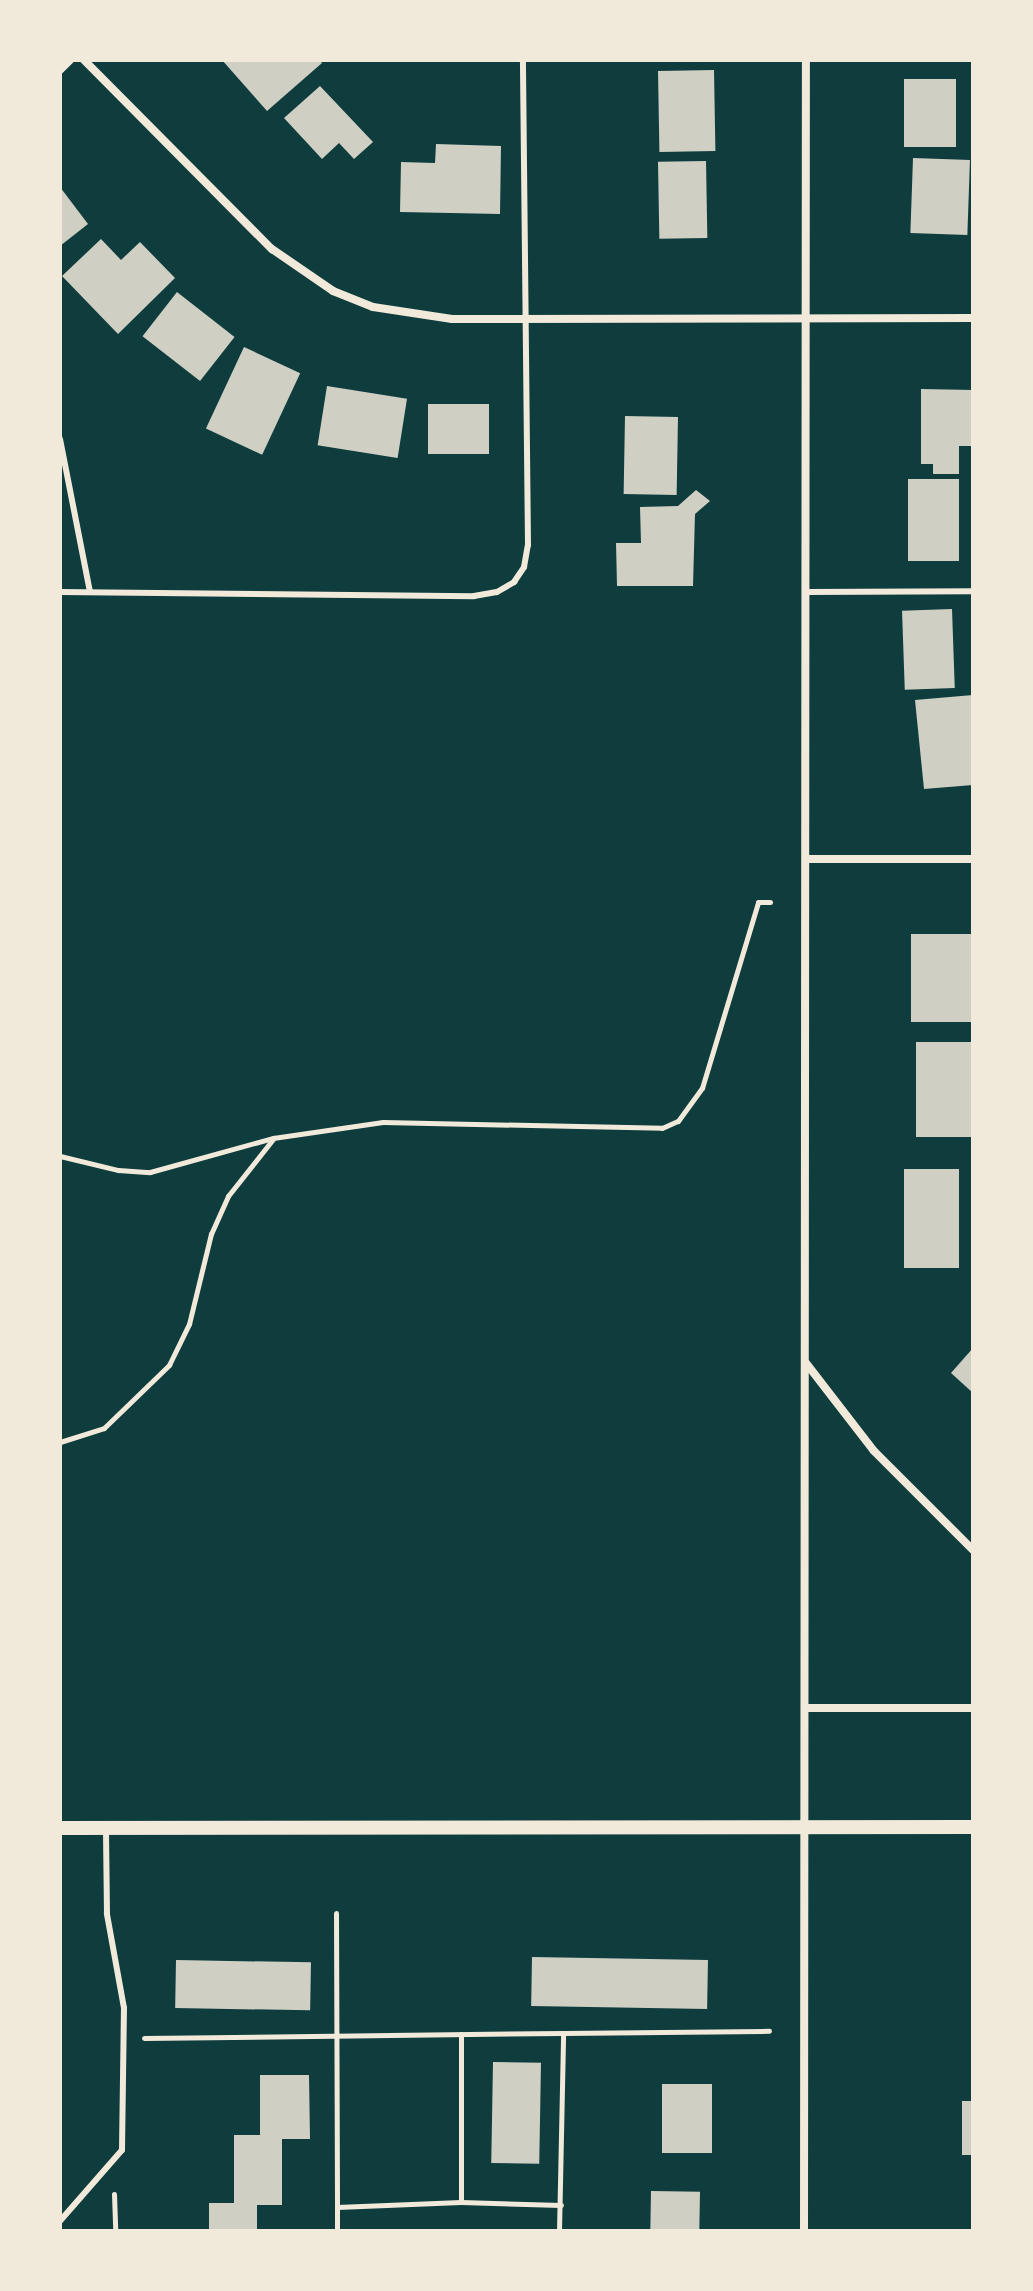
<!DOCTYPE html>
<style>
body{margin:0}
#map{position:relative;width:1033px;height:2291px;overflow:hidden;background:#0f3d3e;font-family:"Varela Round",sans-serif}
div>[style]{position:absolute}
.building>*{inset:0;background:#cfcfc3;transform-origin:0 0}
.path>*{height:5px;margin:-2.5px;padding:0 2.5px;transform-origin:2.5px;border-radius:2.5px;background:#f1e9da}
.service>*{height:6px;margin:-3px;padding:0 3px;transform-origin:3px;border-radius:3px;background:#f1e9da}
.minor>*{height:8px;margin:-4px;padding:0 4px;transform-origin:4px;border-radius:4px;background:#f1e9da}
.tertiary>*{height:14px;margin:-7px;padding:0 7px;transform-origin:7px;border-radius:7px;background:#f1e9da}
span{translate:-50% -50%;white-space:nowrap;text-align:center;line-height:1.15;-webkit-text-stroke:7px #f1e9da;paint-order:stroke}
.frame{position:absolute;inset:0;border:62px solid #f1e9da;pointer-events:none}
</style>
<div id="map">
<div class="building">
<i style="clip-path:polygon(222px 60px,319px 60px,322px 63px,267px 111px)"></i>
<i style="left:714px;top:70px;width:81px;height:56px;rotate:89deg"></i>
<i style="left:904px;top:79px;width:52px;height:68px"></i>
<i style="clip-path:polygon(320px 86px,373px 142px,354px 159px,339px 143px,322px 159px,284px 118px)"></i>
<i style="clip-path:polygon(436px 144px,501px 146px,500px 214px,400px 212px,401px 162px,435px 163px)"></i>
<i style="left:913px;top:158px;width:57px;height:75px;rotate:2deg"></i>
<i style="left:706px;top:161px;width:77px;height:48px;rotate:89deg"></i>
<i style="clip-path:polygon(60px 187px,88px 224px,60px 246px)"></i>
<i style="clip-path:polygon(101px 239px,121px 260px,140px 242px,175px 278px,118px 334px,62px 276px)"></i>
<i style="left:177px;top:292px;width:73px;height:56px;rotate:38deg"></i>
<i style="left:244px;top:347px;width:62px;height:90px;rotate:25deg"></i>
<i style="left:327px;top:386px;width:81px;height:60px;rotate:9deg"></i>
<i style="clip-path:polygon(921px 389px,973px 390px,973px 446px,959px 446px,959px 474px,933px 474px,933px 464px,921px 464px)"></i>
<i style="left:428px;top:404px;width:61px;height:50px"></i>
<i style="left:625px;top:416px;width:53px;height:78px;rotate:1deg"></i>
<i style="left:908px;top:479px;width:51px;height:82px"></i>
<i style="clip-path:polygon(696px 490px,710px 501px,695px 514px,693px 586px,617px 586px,616px 543px,641px 543px,640px 507px,678px 506px)"></i>
<i style="left:952px;top:609px;width:79px;height:50px;rotate:88deg"></i>
<i style="clip-path:polygon(973px 695px,973px 785px,924px 789px,915px 700px)"></i>
<i style="left:973px;top:934px;width:88px;height:62px;rotate:90deg"></i>
<i style="left:916px;top:1042px;width:57px;height:95px"></i>
<i style="left:904px;top:1169px;width:55px;height:99px"></i>
<i style="clip-path:polygon(973px 1348px,973px 1393px,951px 1373px)"></i>
<i style="left:532px;top:1957px;width:176px;height:49px;rotate:1deg"></i>
<i style="left:176px;top:1960px;width:135px;height:48px;rotate:1deg"></i>
<i style="left:493px;top:2062px;width:48px;height:101px;rotate:1deg"></i>
<i style="clip-path:polygon(260px 2075px,309px 2075px,310px 2139px,282px 2139px,282px 2205px,257px 2205px,257px 2231px,209px 2231px,209px 2203px,234px 2203px,234px 2135px,260px 2135px)"></i>
<i style="left:662px;top:2084px;width:50px;height:69px"></i>
<i style="left:962px;top:2101px;width:11px;height:54px"></i>
<i style="left:651px;top:2191px;width:49px;height:40px;rotate:1deg"></i>
</div>
<div class="path">
<i style="left:60px;top:1156px;width:60px;rotate:13.6deg"></i>
<i style="left:118px;top:1170px;width:32px;rotate:4deg"></i>
<i style="left:150px;top:1172px;width:128px;rotate:-15.5deg"></i>
<i style="left:273px;top:1138px;width:111px;rotate:-8.3deg"></i>
<i style="left:383px;top:1122px;width:279px;rotate:1.2deg"></i>
<i style="left:662px;top:1128px;width:17px;rotate:-24deg"></i>
<i style="left:678px;top:1121px;width:41px;rotate:-54deg"></i>
<i style="left:702px;top:1088px;width:194px;rotate:-73.2deg"></i>
<i style="left:758px;top:902px;width:12px"></i>
<i style="left:60px;top:1442px;width:46px;rotate:-17.7deg"></i>
<i style="left:104px;top:1428px;width:91px;rotate:-44.1deg"></i>
<i style="left:169px;top:1365px;width:46px;rotate:-64deg"></i>
<i style="left:189px;top:1324px;width:93px;rotate:-76.3deg"></i>
<i style="left:211px;top:1234px;width:42px;rotate:-65.9deg"></i>
<i style="left:228px;top:1196px;width:73px;rotate:-51.7deg"></i>
<i style="left:336px;top:1913px;width:294px;rotate:89.8deg"></i>
<i style="left:337px;top:2207px;width:124px;rotate:-2.3deg"></i>
<i style="left:461px;top:2034px;width:168px;rotate:90deg"></i>
<i style="left:461px;top:2202px;width:100px;rotate:1.7deg"></i>
<i style="left:144px;top:2038px;width:419px;rotate:-0.7deg"></i>
<i style="left:114px;top:2194px;width:37px;rotate:88deg"></i>
<i style="left:337px;top:2207px;width:24px;rotate:90deg"></i>
<i style="left:559px;top:2231px;width:198px;rotate:-88.8deg"></i>
<i style="left:563px;top:2033px;width:206px;rotate:-0.6deg"></i>
</div>
<div class="service">
<i style="left:60px;top:439px;width:156px;rotate:78.9deg"></i>
<i style="left:60px;top:592px;width:414px;rotate:0.6deg"></i>
<i style="left:474px;top:596px;width:23px;rotate:-10deg"></i>
<i style="left:497px;top:592px;width:20px;rotate:-30deg"></i>
<i style="left:514px;top:582px;width:18px;rotate:-56deg"></i>
<i style="left:524px;top:567px;width:22px;rotate:-80deg"></i>
<i style="left:528px;top:545px;width:485px;rotate:-90.6deg"></i>
<i style="left:806px;top:592px;width:167px;rotate:-0.3deg"></i>
<i style="left:60px;top:2221px;width:94px;rotate:-48.9deg"></i>
<i style="left:122px;top:2150px;width:142px;rotate:-89.2deg"></i>
<i style="left:124px;top:2008px;width:96px;rotate:-100.3deg"></i>
<i style="left:107px;top:1914px;width:85px;rotate:-90.7deg"></i>
</div>
<div class="minor">
<i style="left:84px;top:60px;width:267px;rotate:45.2deg"></i>
<i style="left:272px;top:249px;width:74px;rotate:34.5deg"></i>
<i style="left:333px;top:291px;width:43px;rotate:21.8deg"></i>
<i style="left:373px;top:307px;width:80px;rotate:8.6deg"></i>
<i style="left:452px;top:319px;width:521px;rotate:-0.11deg"></i>
<i style="left:60px;top:70px;width:14px;rotate:-45deg"></i>
<i style="left:806px;top:859px;width:167px"></i>
<i style="left:806px;top:1363px;width:111px;rotate:52.3deg"></i>
<i style="left:874px;top:1451px;width:140px;rotate:45deg"></i>
<i style="left:805px;top:1708px;width:168px"></i>
<i style="left:804px;top:2231px;width:2171px;rotate:-89.95deg"></i>
</div>
<div class="tertiary">
<i style="left:60px;top:1828px;width:913px;rotate:-0.06deg"></i>
</div>
<div class="frame"></div>
</div>
